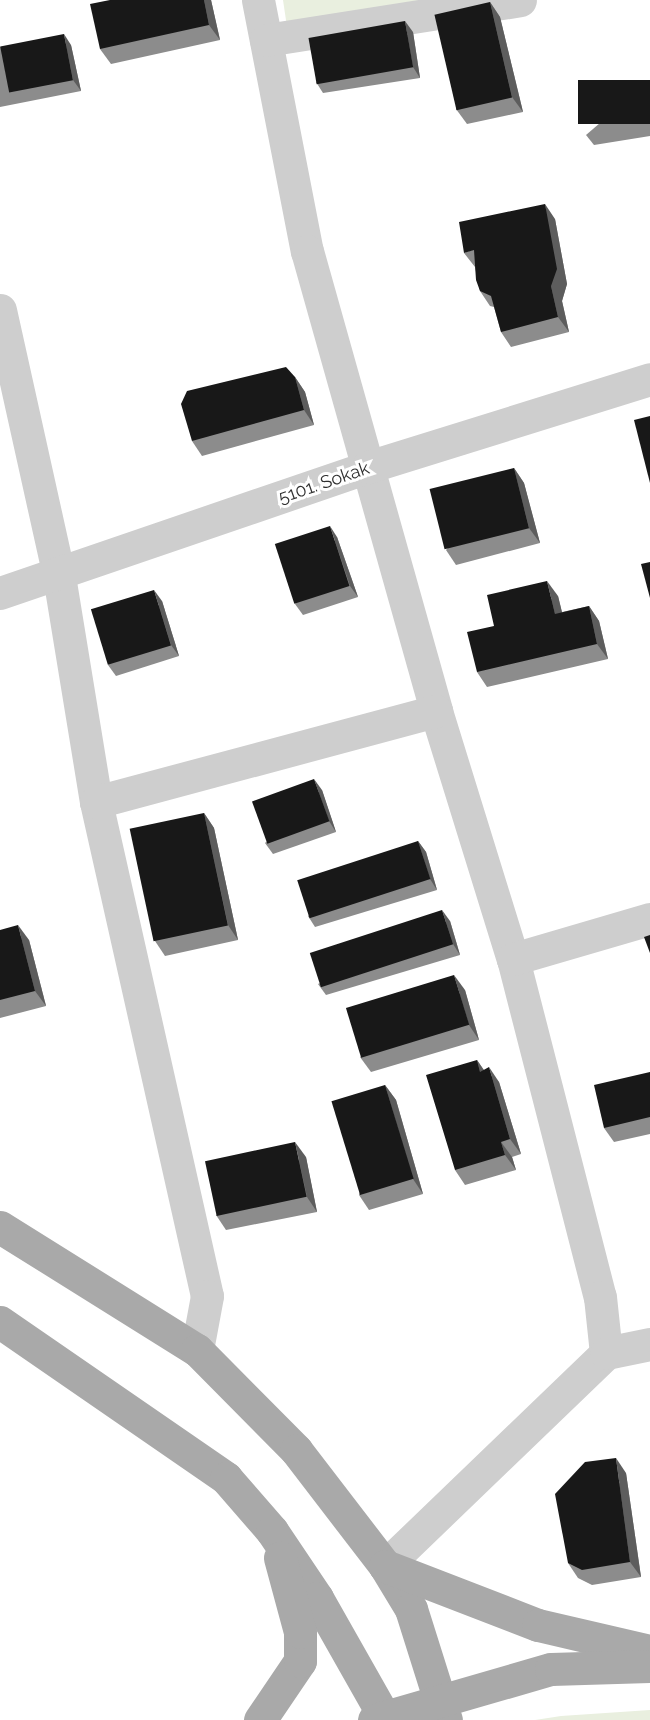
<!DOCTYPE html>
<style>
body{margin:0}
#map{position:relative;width:650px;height:1720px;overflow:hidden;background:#fff;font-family:Raleway,sans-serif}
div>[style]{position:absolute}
.green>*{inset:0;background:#e9efdf}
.minor>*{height:33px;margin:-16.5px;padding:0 16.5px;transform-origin:16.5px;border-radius:16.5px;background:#cecece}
.major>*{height:33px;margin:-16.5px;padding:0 16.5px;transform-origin:16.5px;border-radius:16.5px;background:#a9a9a9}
.wall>*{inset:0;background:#8c8c8c}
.shaded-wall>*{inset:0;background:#5d5d5d}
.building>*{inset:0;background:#181818;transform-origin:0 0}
span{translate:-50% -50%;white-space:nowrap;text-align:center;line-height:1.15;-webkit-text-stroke:6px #fff;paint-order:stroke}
.street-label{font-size:18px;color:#313131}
</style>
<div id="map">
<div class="green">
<i style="clip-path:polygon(283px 0,462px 0,287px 27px)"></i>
<i style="clip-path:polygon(650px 1710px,650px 1720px,535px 1720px,561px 1716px)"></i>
</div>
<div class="minor">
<i style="left:258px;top:0;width:256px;rotate:79deg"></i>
<i style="left:307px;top:251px;width:478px;rotate:74.3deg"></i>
<i style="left:436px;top:711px;width:260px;rotate:72.8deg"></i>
<i style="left:513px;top:959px;width:349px;rotate:75.6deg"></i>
<i style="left:600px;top:1297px;width:56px;rotate:83.9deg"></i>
<i style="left:266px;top:40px;width:257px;rotate:-8.9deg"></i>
<i style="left:0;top:310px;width:272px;rotate:77.5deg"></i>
<i style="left:59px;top:576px;width:229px;rotate:80.7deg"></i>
<i style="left:96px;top:802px;width:506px;rotate:77.34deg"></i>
<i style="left:207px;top:1296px;width:55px;rotate:100.5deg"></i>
<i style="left:0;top:593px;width:389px;rotate:-18.9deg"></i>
<i style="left:368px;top:467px;width:295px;rotate:-17.3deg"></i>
<i style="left:96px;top:802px;width:352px;rotate:-15deg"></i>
<i style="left:513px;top:959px;width:143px;rotate:-16.3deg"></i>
<i style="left:385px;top:1566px;width:307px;rotate:-43.9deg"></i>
<i style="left:606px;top:1353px;width:45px;rotate:-11.6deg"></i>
</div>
<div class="major">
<i style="left:0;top:1227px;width:232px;rotate:32deg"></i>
<i style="left:197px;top:1350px;width:141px;rotate:45.3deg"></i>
<i style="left:296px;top:1450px;width:146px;rotate:52.5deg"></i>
<i style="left:385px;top:1566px;width:50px;rotate:58.8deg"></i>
<i style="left:411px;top:1609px;width:116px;rotate:72.5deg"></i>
<i style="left:0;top:1322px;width:275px;rotate:34.6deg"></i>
<i style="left:226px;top:1478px;width:70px;rotate:49deg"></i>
<i style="left:272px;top:1531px;width:81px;rotate:56.1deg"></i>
<i style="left:317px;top:1598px;width:140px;rotate:60.5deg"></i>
<i style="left:385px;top:1566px;width:164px;rotate:21.1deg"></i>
<i style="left:538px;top:1625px;width:115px;rotate:13.1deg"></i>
<i style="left:260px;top:1720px;width:71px;rotate:-55.9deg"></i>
<i style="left:300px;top:1661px;width:29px;rotate:-90deg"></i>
<i style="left:300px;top:1632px;width:77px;rotate:-105.1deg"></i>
<i style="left:374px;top:1720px;width:184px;rotate:-16.1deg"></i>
<i style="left:551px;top:1669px;width:99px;rotate:-1.7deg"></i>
</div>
<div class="wall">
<i style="clip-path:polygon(110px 0,211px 0,220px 40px,111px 64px,100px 49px)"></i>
<i style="clip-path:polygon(490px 2px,500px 17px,523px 112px,467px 124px,456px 109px)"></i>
<i style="clip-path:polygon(413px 32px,420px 78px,323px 93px,316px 82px)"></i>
<i style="clip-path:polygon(71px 45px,81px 91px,0 107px,0 47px)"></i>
<i style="clip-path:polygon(650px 80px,650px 136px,594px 145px,586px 135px)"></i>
<i style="clip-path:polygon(555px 219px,567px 284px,562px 301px,569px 332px,511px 347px,501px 332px,494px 307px,490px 306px,480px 291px,475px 267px,464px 253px)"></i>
<i style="clip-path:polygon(295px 377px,305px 392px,314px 425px,202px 456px,192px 441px)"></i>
<i style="clip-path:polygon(514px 468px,524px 483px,540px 543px,456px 565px,446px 550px)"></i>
<i style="clip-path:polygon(337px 537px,358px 597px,303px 615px,295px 604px)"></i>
<i style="clip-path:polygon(558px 596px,562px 612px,589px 606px,599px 621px,608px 659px,487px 687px,477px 672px,494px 626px)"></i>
<i style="clip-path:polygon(162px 601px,179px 656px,116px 676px,108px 665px)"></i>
<i style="clip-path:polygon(322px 790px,336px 832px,273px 854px,265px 843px)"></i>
<i style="clip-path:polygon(204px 813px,214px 828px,238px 940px,165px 956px,155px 941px)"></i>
<i style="clip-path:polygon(418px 841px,426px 852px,437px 890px,315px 927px,308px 916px)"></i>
<i style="clip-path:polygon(450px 921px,460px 955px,326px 995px,318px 984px)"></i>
<i style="clip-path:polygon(0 930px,29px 940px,46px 1006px,0 1018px)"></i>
<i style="clip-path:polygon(465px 990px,479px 1040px,371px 1072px,360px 1057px)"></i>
<i style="clip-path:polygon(477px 1060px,484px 1070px,499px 1082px,521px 1154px,512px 1157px,516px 1170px,465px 1185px,455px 1170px)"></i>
<i style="clip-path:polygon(650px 1072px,650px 1134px,614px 1142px,604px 1128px)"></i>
<i style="clip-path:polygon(385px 1085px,396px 1100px,423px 1194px,369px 1210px,359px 1195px)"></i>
<i style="clip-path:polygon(306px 1157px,317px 1212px,226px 1230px,216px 1215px)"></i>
<i style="clip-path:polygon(626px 1473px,641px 1577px,592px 1585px,578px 1578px,568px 1563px)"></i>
</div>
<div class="shaded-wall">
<i style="clip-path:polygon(204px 0,211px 0,220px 40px,209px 25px)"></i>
<i style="clip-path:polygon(490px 2px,500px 17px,523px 112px,512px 97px)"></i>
<i style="clip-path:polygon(405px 21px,413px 32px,420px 78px,413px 67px)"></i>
<i style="clip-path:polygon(64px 34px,71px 45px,81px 91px,73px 80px)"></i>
<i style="clip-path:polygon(545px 204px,555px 219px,567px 284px,562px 301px,569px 332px,558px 317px,551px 286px)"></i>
<i style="clip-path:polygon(295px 377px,305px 392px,314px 425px,304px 410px)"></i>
<i style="clip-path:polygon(514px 468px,524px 483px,540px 543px,529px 528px)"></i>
<i style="clip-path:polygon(330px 526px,337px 537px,358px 597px,350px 586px)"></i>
<i style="clip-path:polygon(547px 581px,558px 596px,566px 629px,555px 614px)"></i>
<i style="clip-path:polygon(154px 590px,162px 601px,179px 656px,171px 645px)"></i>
<i style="clip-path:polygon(589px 606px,599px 621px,608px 659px,597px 644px)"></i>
<i style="clip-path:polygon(314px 779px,322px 790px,336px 832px,329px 821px)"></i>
<i style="clip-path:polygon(204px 813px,214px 828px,238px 940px,228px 925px)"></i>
<i style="clip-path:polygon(418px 841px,426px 852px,437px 890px,430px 879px)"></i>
<i style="clip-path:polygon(442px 910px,450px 921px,460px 955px,453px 944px)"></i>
<i style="clip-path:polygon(18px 925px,29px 940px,46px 1006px,35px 991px)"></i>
<i style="clip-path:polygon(454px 975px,465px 990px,479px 1040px,469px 1025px)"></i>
<i style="clip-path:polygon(477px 1060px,487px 1075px,480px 1072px)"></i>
<i style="clip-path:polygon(489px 1067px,499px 1082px,521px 1154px,510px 1139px)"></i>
<i style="clip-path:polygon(385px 1085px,396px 1100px,423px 1194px,413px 1179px)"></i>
<i style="clip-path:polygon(295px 1142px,306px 1157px,317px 1212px,307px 1197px)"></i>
<i style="clip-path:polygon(501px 1142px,512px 1157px,516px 1170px,505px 1155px)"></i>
<i style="clip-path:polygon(616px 1458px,626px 1473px,641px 1577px,630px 1562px)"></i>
</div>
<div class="building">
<i style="clip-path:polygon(110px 0,204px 0,209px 25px,100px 49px,90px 4px)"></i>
<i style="left:490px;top:2px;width:98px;height:57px;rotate:77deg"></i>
<i style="left:405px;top:21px;width:47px;height:98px;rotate:80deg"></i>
<i style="left:64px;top:34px;width:47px;height:65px;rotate:79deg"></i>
<i style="left:650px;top:80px;width:44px;height:72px;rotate:90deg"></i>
<i style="clip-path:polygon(545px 204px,557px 269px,551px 286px,558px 317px,501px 332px,491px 296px,480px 291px,476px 280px,474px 250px,464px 253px,459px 222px)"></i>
<i style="clip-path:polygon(286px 367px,295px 377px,304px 410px,192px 441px,181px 404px,187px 391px)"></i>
<i style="clip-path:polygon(650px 416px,650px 483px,634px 420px)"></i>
<i style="left:514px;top:468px;width:62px;height:87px;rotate:76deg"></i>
<i style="left:330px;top:526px;width:63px;height:58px;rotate:72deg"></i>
<i style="clip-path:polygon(650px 562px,650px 598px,641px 564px)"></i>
<i style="clip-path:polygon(547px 581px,555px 614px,589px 606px,597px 644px,477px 672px,467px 632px,494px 626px,487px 595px)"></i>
<i style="left:154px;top:590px;width:58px;height:66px;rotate:73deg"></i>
<i style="left:314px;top:779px;width:45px;height:66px;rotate:70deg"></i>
<i style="left:204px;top:813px;width:115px;height:76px;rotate:78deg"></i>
<i style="left:418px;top:841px;width:40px;height:127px;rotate:72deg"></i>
<i style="left:442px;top:910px;width:36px;height:139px;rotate:72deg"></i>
<i style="clip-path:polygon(18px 925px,35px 991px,0 1000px,0 930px)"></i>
<i style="clip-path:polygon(650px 935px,650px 953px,644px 937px)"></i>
<i style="left:454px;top:975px;width:52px;height:113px;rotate:73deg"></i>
<i style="clip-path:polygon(477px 1060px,480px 1072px,489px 1067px,510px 1139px,501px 1142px,505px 1155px,455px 1170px,426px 1075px)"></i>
<i style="clip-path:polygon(650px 1072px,650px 1117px,604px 1128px,594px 1085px)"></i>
<i style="left:385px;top:1085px;width:98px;height:56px;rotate:73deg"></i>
<i style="left:295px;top:1142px;width:56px;height:92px;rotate:78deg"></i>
<i style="clip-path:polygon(616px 1458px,630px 1562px,582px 1570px,568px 1563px,555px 1494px,585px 1462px)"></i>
</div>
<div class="street-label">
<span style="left:324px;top:483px;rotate:-19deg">5101. Sokak</span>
</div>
</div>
